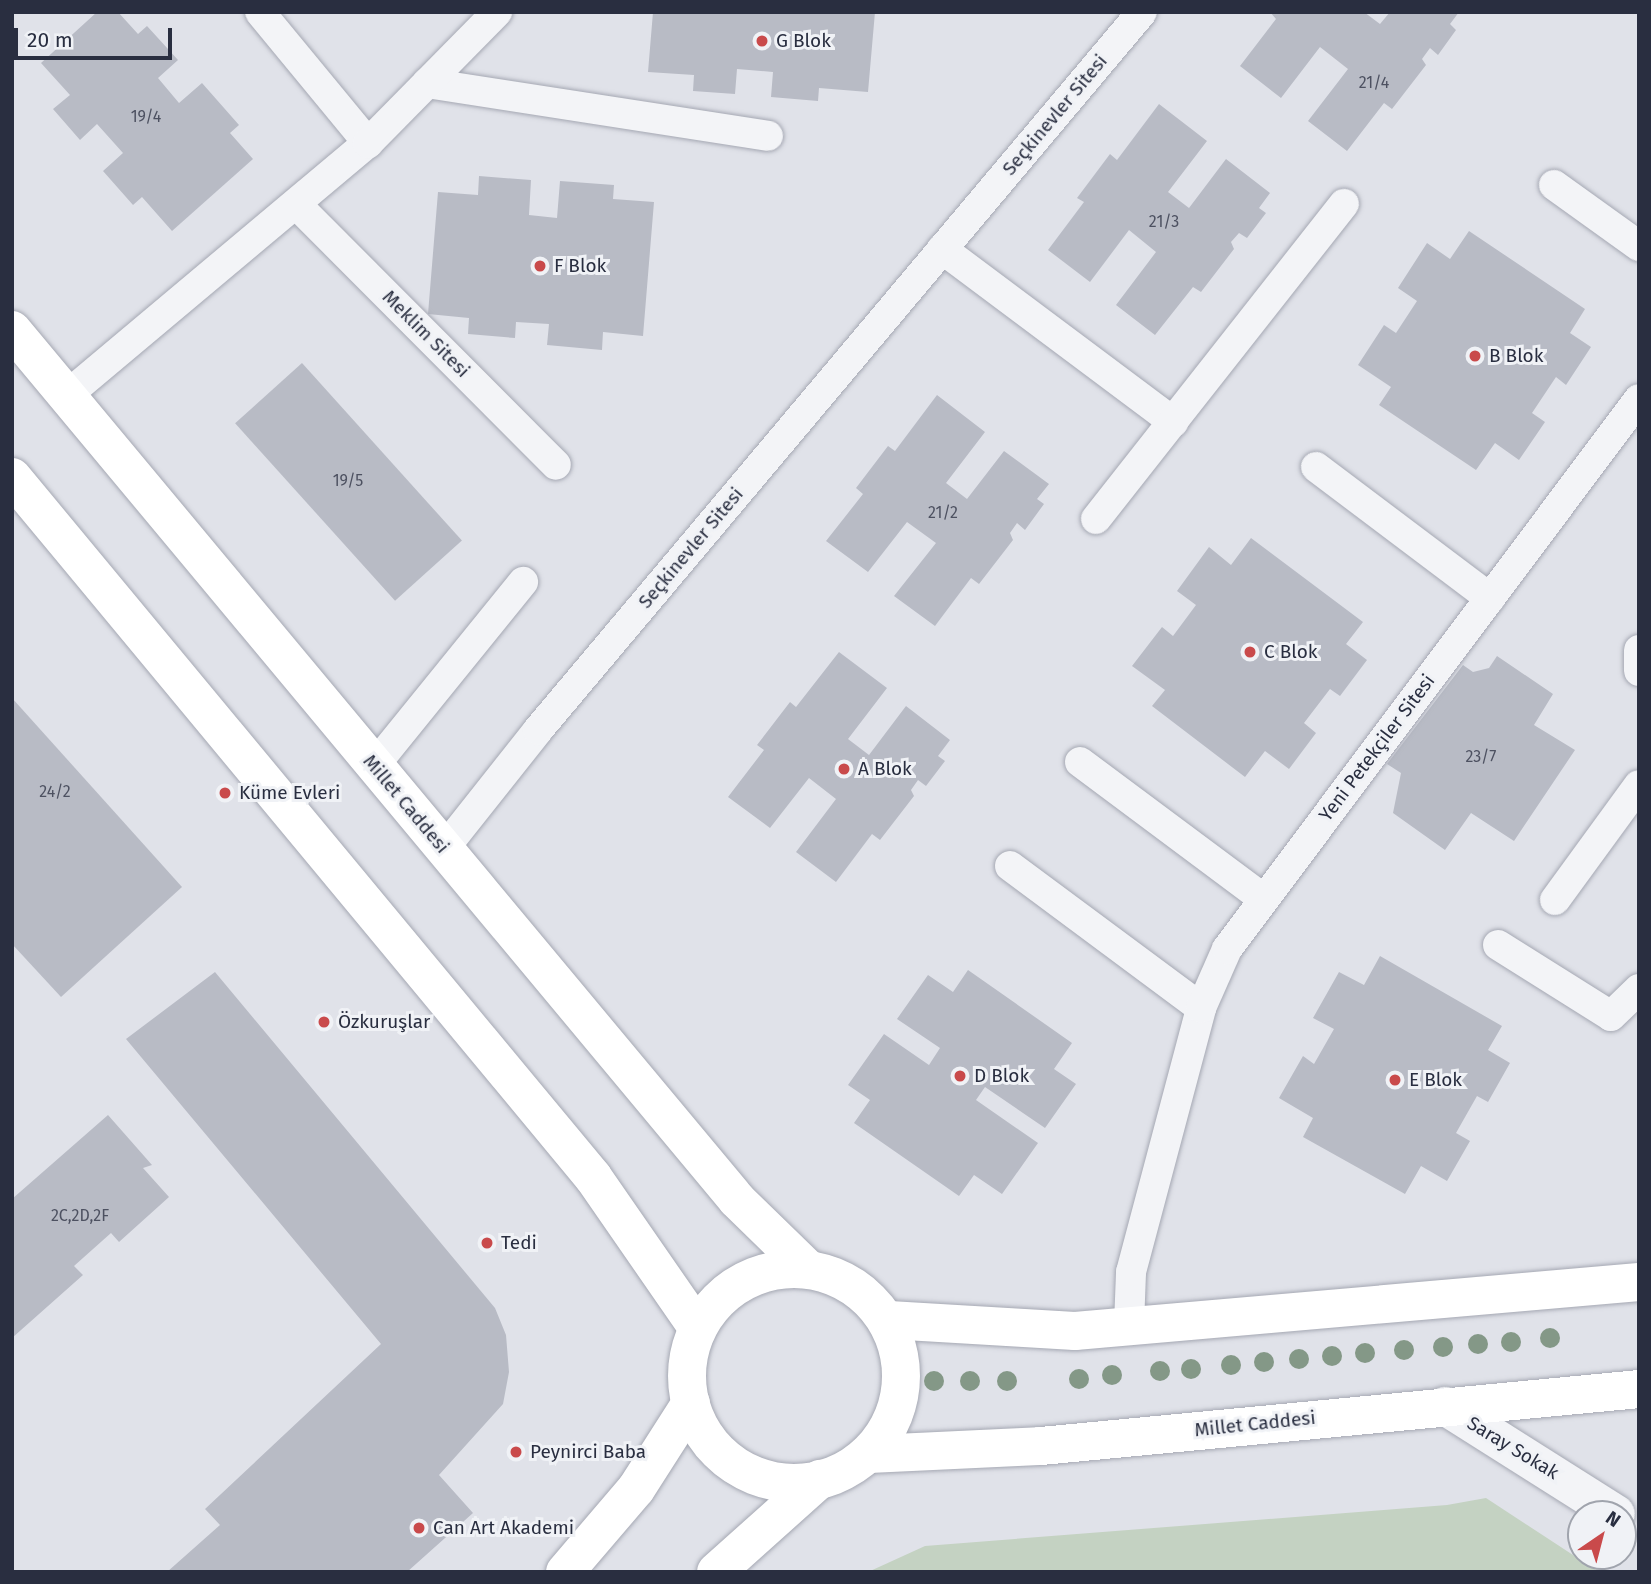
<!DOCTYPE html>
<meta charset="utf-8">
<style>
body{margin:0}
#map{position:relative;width:1651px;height:1584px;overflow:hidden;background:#e0e2e9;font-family:"Fira Sans",sans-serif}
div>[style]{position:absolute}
.green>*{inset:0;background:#c4d2c2}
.building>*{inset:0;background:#b8bbc5;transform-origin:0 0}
.roads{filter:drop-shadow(0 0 2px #a5a8b3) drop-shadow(0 0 2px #a5a8b3)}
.lane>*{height:30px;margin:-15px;padding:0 15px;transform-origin:15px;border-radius:15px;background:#f3f4f7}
.street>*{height:38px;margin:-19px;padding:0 19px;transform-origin:19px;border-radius:19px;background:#f3f4f7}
.secondary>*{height:38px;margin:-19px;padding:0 19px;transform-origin:19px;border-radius:19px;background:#fff}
.primary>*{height:38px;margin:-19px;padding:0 19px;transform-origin:19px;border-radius:19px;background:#fff}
.primary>.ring{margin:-19px;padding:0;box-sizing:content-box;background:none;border:38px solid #fff;border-radius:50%}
.trees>*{width:20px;height:20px;margin:-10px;border-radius:50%;background:#849887}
.dots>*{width:19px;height:19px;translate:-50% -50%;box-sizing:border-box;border:4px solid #f0f2f6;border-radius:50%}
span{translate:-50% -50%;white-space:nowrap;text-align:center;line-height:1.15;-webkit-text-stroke:6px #f0f2f6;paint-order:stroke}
.number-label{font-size:16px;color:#4d5161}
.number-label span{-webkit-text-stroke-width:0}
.poi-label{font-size:19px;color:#292e40}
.left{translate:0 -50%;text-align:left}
.street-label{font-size:19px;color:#292e40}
.frame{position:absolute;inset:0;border:14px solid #292e40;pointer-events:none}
.north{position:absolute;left:1567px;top:1500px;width:70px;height:70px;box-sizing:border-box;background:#f0f2f6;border:2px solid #a0a4ad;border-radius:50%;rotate:35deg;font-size:19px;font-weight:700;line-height:28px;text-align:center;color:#292e40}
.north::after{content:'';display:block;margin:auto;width:24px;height:32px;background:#c94a4b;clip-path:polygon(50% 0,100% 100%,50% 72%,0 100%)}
.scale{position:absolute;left:14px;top:28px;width:158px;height:32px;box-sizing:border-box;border:4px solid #292e40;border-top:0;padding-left:9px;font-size:21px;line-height:24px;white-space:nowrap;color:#292e40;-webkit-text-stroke:5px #f0f2f6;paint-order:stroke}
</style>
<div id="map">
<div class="green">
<i style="clip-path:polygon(1486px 1498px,1599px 1572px,868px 1572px,925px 1546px,1447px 1505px)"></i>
</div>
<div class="building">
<i style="clip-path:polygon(97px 12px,118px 12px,138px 34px,147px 26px,178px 60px,158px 78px,179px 103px,202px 83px,239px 125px,230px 133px,253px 159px,172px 231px,142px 197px,133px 205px,103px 171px,123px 153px,97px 124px,80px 140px,53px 109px,70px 95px,41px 63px)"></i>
<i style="clip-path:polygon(653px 12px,875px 12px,868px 92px,819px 88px,818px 101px,771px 97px,773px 72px,737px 69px,735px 94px,693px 91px,694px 75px,648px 72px)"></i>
<i style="clip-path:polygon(1270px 12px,1364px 12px,1380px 24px,1390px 12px,1459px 12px,1450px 24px,1456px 30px,1438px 55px,1430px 48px,1422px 59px,1426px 65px,1392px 109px,1384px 103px,1347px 151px,1308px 121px,1348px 69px,1320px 47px,1281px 98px,1240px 66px,1276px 19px)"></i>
<i style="clip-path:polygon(1159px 104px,1207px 141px,1168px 192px,1189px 208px,1226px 159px,1270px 193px,1259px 208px,1266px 213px,1247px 238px,1239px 233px,1231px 242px,1234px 249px,1201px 292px,1193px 287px,1155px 335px,1116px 305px,1156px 252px,1129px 230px,1090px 282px,1048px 250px,1084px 202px,1077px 198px,1110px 154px,1117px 160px)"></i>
<i style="clip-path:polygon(479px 176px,531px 180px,529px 215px,557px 218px,560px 181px,614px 185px,613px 199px,654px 202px,643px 336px,603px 332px,602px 350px,547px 345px,549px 324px,516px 322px,515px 338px,468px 334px,469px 318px,428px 314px,438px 192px,478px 195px)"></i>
<i style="clip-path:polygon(1469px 231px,1585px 309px,1570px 333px,1591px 347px,1566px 385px,1556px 377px,1532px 413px,1545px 422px,1519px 460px,1495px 443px,1476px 470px,1379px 405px,1391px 387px,1358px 365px,1384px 325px,1396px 333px,1417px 301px,1398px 288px,1427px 243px,1450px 259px)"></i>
<i style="left:302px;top:363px;width:239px;height:90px;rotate:48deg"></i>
<i style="clip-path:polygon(937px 395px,985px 432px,946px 483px,967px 499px,1004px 451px,1049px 484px,1037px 499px,1044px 504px,1025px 530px,1017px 523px,1010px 533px,1013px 540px,979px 584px,971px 578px,935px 626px,894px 596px,936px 543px,907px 522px,868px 572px,826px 541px,863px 494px,856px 488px,888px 446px,895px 451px)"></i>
<i style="clip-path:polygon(1251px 538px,1363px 622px,1346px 644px,1367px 660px,1340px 696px,1330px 689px,1304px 723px,1316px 733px,1289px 769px,1265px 751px,1245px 777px,1152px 706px,1165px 690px,1132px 666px,1162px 627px,1173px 636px,1196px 605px,1177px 591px,1209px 547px,1231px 565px)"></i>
<i style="clip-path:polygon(839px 652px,887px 688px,848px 739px,869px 755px,906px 706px,950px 740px,938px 756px,945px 761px,926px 786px,918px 780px,911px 790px,914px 796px,880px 840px,872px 834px,836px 882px,796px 852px,836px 799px,809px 778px,770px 828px,728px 797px,764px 750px,757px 745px,790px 702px,796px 707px)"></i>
<i style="clip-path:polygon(1497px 656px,1553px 694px,1534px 725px,1575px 750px,1514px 841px,1471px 813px,1445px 850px,1393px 813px,1401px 773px,1387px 764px,1463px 665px,1473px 672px,1489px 668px)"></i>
<i style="clip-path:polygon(12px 698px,182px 887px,61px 997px,12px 944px)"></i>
<i style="clip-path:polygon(1380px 956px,1502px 1026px,1488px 1050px,1510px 1063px,1488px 1102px,1477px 1096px,1456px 1133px,1470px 1141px,1447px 1181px,1421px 1166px,1405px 1194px,1303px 1137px,1313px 1118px,1279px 1098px,1303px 1056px,1314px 1064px,1334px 1029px,1313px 1018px,1339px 972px,1364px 985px)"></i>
<i style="clip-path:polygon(968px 970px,1072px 1043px,1054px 1069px,1076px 1084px,1045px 1128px,985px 1087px,976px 1100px,1038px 1143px,1002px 1194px,974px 1175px,959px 1196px,854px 1123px,870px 1100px,848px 1085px,884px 1034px,929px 1065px,940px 1048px,897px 1019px,928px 975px,953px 992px)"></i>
<i style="clip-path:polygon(215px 972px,495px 1308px,506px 1335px,509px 1372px,503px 1404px,439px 1475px,473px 1513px,407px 1572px,167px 1572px,220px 1525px,205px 1509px,381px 1344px,126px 1039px)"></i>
<i style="clip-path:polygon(108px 1115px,152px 1165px,143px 1168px,169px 1197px,119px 1242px,111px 1233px,74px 1266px,83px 1275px,12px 1338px,12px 1199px)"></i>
</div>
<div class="roads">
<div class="lane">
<i style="left:260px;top:12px;width:170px;rotate:50.5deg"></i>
<i style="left:427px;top:83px;width:345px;rotate:8.8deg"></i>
<i style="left:1554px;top:185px;width:105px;rotate:35.7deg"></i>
<i style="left:296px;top:204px;width:368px;rotate:45.1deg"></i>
<i style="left:942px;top:249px;width:289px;rotate:36.8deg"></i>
<i style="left:66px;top:396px;width:394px;rotate:-40deg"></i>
<i style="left:368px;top:143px;width:184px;rotate:-45.4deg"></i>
<i style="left:1316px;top:467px;width:218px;rotate:37deg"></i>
<i style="left:1096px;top:519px;width:401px;rotate:-51.8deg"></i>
<i style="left:1639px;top:650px;width:21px;rotate:90deg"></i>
<i style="left:1080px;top:762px;width:229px;rotate:36.7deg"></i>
<i style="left:374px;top:766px;width:237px;rotate:-51deg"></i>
<i style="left:443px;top:850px;width:153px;rotate:-51.6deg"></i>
<i style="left:538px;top:730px;width:938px;rotate:-49.93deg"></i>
<i style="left:1010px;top:866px;width:238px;rotate:36.6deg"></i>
<i style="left:1555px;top:900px;width:142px;rotate:-53.9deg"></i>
<i style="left:1498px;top:945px;width:133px;rotate:32.1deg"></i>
<i style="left:1611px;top:1016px;width:39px;rotate:-44deg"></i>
<i style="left:1129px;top:1325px;width:53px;rotate:-87.8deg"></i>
<i style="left:1131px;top:1272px;width:273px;rotate:-75.1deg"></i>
<i style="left:1201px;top:1008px;width:64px;rotate:-66.2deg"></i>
<i style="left:1227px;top:949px;width:687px;rotate:-53.16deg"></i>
</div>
<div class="street">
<i style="left:1445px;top:1406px;width:202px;rotate:32.3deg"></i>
</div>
<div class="secondary">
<i style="left:565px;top:1572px;width:109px;rotate:-49.5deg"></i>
<i style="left:636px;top:1489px;width:102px;rotate:-57.4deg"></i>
<i style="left:716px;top:1572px;width:140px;rotate:-41.8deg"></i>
</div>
<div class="primary">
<i style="left:12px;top:330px;width:1132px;rotate:50.19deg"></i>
<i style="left:737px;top:1200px;width:99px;rotate:44.2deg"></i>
<i style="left:12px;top:477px;width:910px;rotate:50.31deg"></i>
<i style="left:593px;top:1177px;width:183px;rotate:55.3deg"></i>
<i class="ring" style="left:687px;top:1269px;width:176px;height:176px"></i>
<i style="left:889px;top:1320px;width:186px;rotate:3.4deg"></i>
<i style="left:1075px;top:1331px;width:566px;rotate:-4.97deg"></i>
<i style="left:872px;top:1454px;width:169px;rotate:-2.7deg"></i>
<i style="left:1041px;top:1446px;width:601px;rotate:-5.44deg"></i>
</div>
</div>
<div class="trees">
<i style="left:1550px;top:1338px"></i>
<i style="left:1511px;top:1342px"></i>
<i style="left:1478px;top:1344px"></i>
<i style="left:1443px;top:1347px"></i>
<i style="left:1404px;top:1350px"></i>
<i style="left:1365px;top:1353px"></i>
<i style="left:1332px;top:1356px"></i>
<i style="left:1299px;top:1359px"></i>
<i style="left:1264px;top:1362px"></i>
<i style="left:1231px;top:1365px"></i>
<i style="left:1191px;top:1369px"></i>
<i style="left:1160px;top:1371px"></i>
<i style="left:1112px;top:1375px"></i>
<i style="left:1079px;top:1379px"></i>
<i style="left:934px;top:1381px"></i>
<i style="left:970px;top:1381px"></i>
<i style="left:1007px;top:1381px"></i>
</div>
<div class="dots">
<i style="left:762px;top:41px;background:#c94a4b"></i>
<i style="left:540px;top:266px;background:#c94a4b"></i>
<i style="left:1475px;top:356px;background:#c94a4b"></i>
<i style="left:1250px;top:652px;background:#c94a4b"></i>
<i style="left:844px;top:769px;background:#c94a4b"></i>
<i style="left:225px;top:793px;background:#c94a4b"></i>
<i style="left:324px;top:1022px;background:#c94a4b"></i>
<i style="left:960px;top:1076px;background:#c94a4b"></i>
<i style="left:1395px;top:1080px;background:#c94a4b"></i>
<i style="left:487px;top:1243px;background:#c94a4b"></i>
<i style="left:516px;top:1452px;background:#c94a4b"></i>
<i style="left:419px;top:1528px;background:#c94a4b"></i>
</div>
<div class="number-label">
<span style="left:1374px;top:83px">21/4</span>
<span style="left:146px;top:117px">19/4</span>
<span style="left:1164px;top:222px">21/3</span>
<span style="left:348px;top:481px">19/5</span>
<span style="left:943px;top:513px">21/2</span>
<span style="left:1481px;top:757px">23/7</span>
<span style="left:55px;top:792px">24/2</span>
<span style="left:80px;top:1216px">2C,2D,2F</span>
</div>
<div class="poi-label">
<span class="left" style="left:776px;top:41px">G Blok</span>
<span class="left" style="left:554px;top:266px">F Blok</span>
<span class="left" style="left:1489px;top:356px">B Blok</span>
<span class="left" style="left:1264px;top:652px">C Blok</span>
<span class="left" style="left:858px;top:769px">A Blok</span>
<span class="left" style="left:239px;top:793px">Küme Evleri</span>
<span class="left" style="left:338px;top:1022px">Özkuruşlar</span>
<span class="left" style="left:974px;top:1076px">D Blok</span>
<span class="left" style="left:1409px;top:1080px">E Blok</span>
<span class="left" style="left:501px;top:1243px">Tedi</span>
<span class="left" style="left:530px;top:1452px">Peynirci Baba</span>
<span class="left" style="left:433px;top:1528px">Can Art Akademi</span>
</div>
<div class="street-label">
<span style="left:1055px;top:115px;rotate:-50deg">Seçkinevler Sitesi</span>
<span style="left:426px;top:334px;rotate:45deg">Meklim Sitesi</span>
<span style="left:691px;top:548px;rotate:-50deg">Seçkinevler Sitesi</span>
<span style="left:1377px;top:748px;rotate:-53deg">Yeni Petekçiler Sitesi</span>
<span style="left:406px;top:804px;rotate:50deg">Millet Caddesi</span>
<span style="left:1255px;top:1424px;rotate:-6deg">Millet Caddesi</span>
<span style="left:1513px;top:1448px;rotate:31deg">Saray Sokak</span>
</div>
<div class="frame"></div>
<div class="north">N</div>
<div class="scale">20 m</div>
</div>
